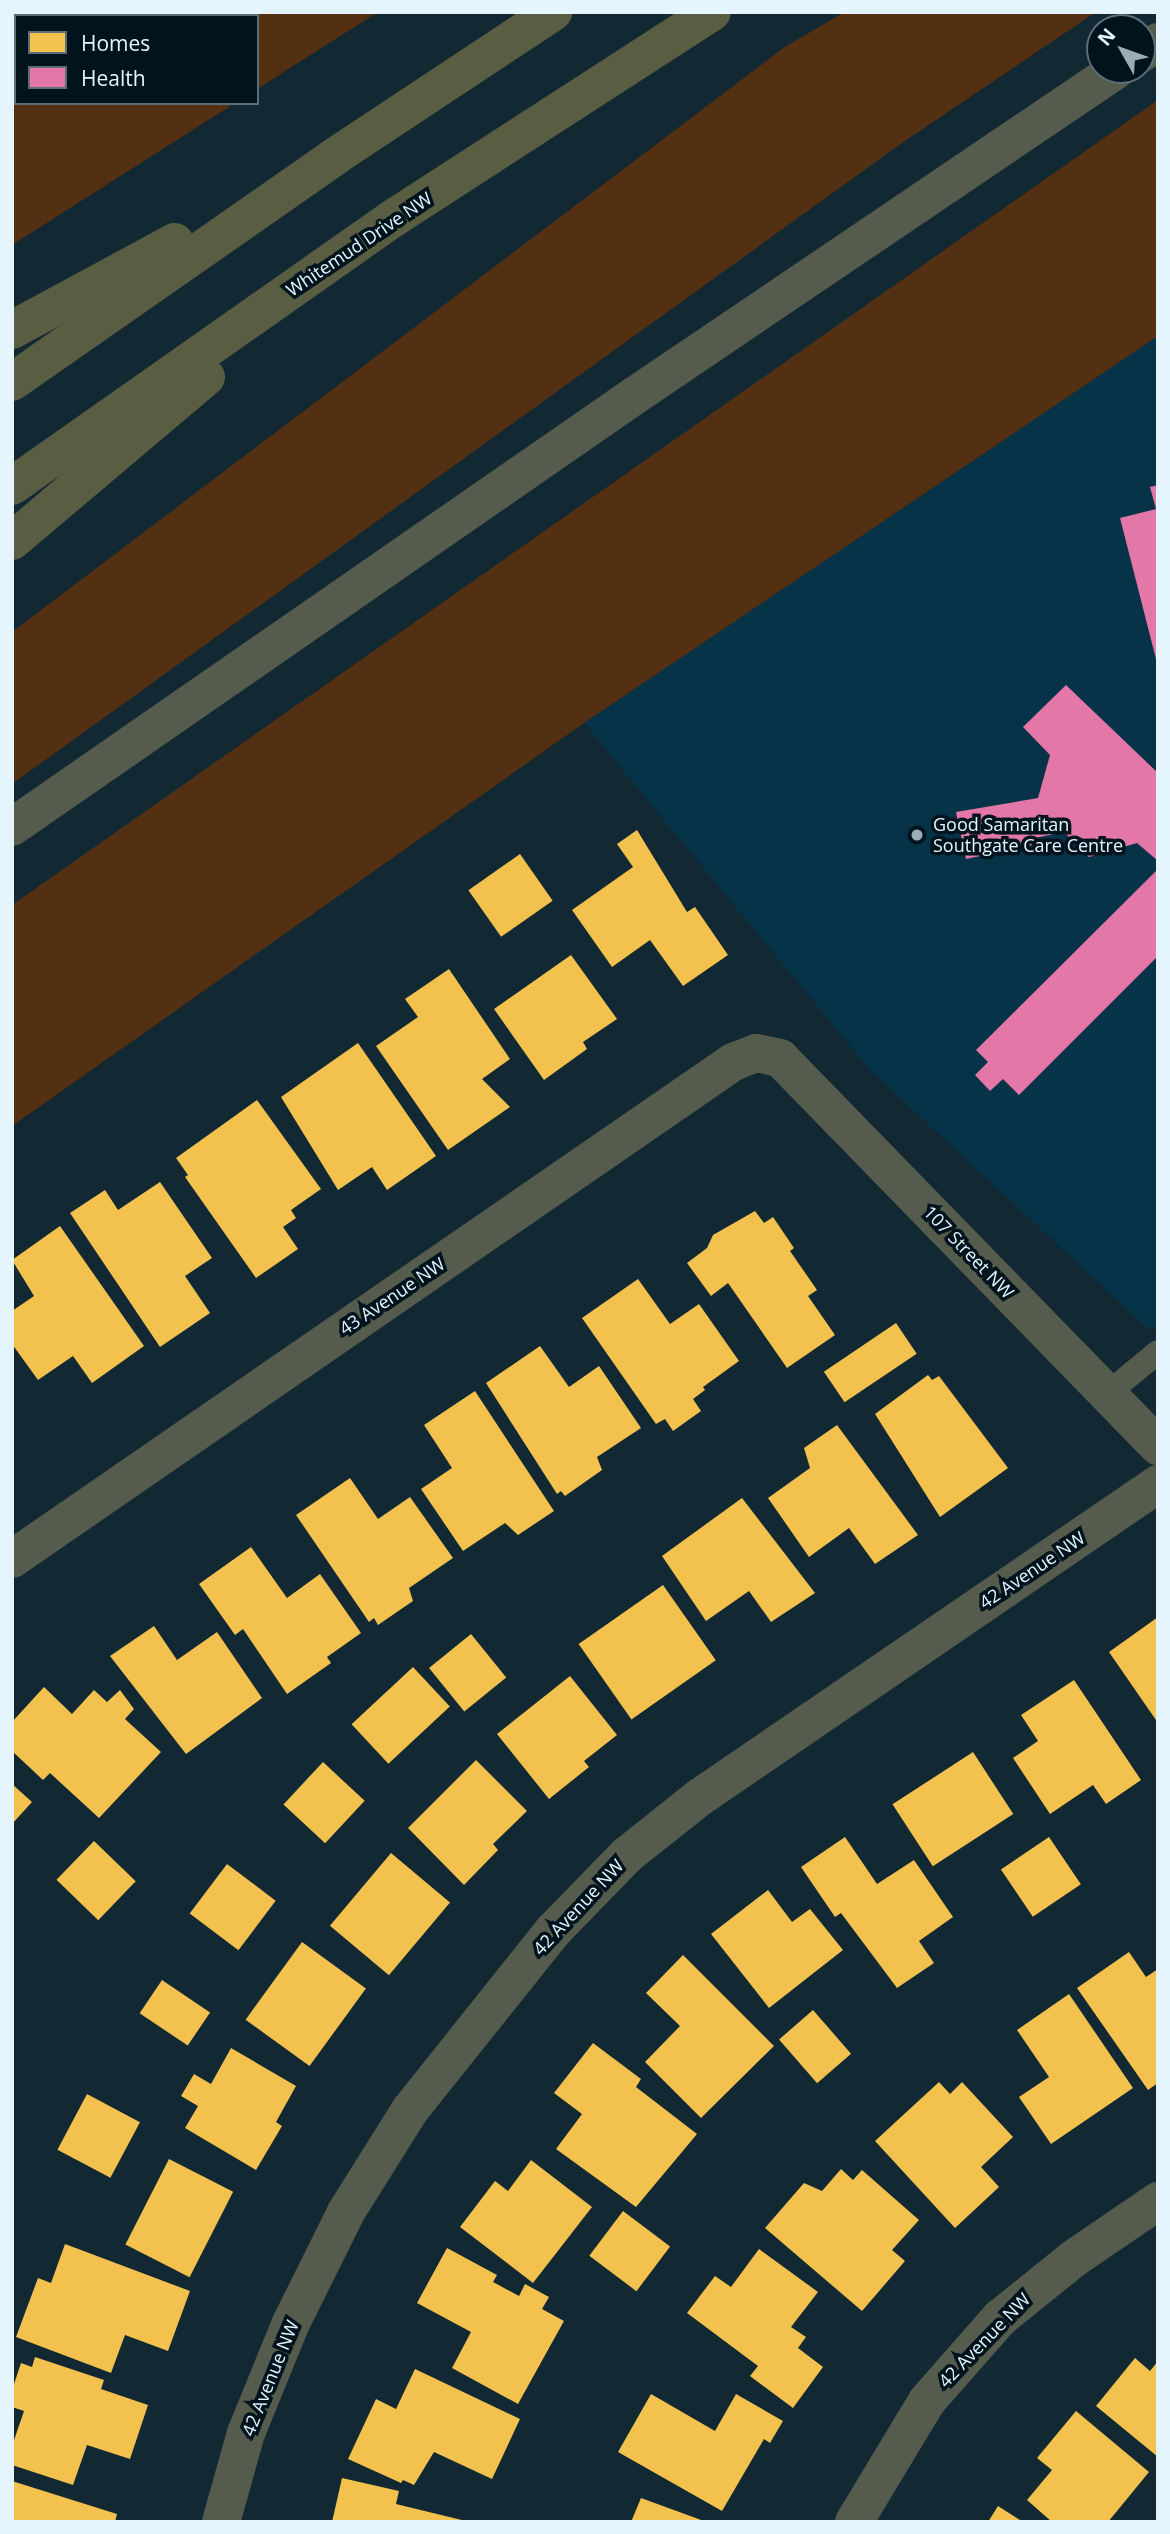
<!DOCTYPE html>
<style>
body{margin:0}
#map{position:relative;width:1170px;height:2534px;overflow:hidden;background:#122832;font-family:"Open Sans",sans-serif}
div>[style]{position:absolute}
.built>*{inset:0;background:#063348}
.green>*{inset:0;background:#543012}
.homes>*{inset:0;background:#f2c14e;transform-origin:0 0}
.health>*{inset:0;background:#e377a8}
.service>*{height:24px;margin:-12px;padding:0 12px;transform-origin:12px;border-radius:12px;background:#565c4d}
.minor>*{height:38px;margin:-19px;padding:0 19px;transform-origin:19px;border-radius:19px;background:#565c4d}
.tertiary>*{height:38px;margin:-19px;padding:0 19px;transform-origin:19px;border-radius:19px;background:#565c4d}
.motorway>*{height:38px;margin:-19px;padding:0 19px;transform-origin:19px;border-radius:19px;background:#595e43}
.dots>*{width:19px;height:19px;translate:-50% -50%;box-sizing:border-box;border:4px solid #01141e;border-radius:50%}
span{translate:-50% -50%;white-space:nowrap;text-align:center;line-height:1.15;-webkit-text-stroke:7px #01141e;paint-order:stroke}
.street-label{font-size:18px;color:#e5f5fe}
.poi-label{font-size:18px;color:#e5f5fe}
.left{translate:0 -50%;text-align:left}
.frame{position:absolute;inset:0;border:14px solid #e5f5fe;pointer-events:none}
.legend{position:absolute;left:14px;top:14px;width:245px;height:91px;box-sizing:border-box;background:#01141e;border:2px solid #5c6e78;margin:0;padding:9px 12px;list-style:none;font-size:21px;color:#e5f5fe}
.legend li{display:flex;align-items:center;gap:14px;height:35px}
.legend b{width:35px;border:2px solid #5c6e78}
.north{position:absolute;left:1086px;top:14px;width:70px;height:70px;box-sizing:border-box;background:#01141e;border:2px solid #5c6e78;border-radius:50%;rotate:310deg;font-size:19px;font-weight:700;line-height:28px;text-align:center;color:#e5f5fe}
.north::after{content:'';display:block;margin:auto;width:24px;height:32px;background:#9badb7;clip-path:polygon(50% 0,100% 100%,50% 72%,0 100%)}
</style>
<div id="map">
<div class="built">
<i style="clip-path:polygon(1158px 336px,1158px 1324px,1149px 1330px,870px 1070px,584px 723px)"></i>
</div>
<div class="green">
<i style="clip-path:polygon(12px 12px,378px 12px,257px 89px,257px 16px,16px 16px,16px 103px,235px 103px,12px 245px)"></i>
<i style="clip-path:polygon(845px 12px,1096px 12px,902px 143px,12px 784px,12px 632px,786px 46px)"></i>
<i style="clip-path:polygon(1158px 100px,1158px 336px,584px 723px,12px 1126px,12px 905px)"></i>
</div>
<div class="homes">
<i style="clip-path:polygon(637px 830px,687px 912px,695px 907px,728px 955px,683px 986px,650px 940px,612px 967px,572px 910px,633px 867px,617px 844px)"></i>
<i style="left:520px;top:854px;width:57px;height:63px;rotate:55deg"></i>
<i style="clip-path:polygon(571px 955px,617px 1019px,583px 1042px,587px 1049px,544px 1080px,494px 1009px)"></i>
<i style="clip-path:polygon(449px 969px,510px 1059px,482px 1079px,510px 1107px,448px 1150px,376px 1046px,418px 1017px,405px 999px)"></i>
<i style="clip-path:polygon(358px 1043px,436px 1156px,387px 1190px,372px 1167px,338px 1190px,281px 1097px)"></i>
<i style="clip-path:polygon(257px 1100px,321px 1189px,291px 1210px,296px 1218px,283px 1227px,298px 1249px,256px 1278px,185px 1177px,188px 1175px,176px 1158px)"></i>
<i style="clip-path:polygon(160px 1182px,212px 1258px,185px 1276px,210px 1313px,160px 1347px,70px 1213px,105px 1190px,118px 1210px)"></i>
<i style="clip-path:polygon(755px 1211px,764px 1223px,773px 1217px,794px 1248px,790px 1251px,817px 1290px,808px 1296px,835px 1335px,787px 1368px,728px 1283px,711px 1296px,687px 1263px,707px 1248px,713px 1235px)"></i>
<i style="clip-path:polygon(60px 1226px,144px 1346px,92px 1383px,73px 1356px,38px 1380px,12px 1344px,12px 1311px,34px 1296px,12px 1260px)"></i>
<i style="clip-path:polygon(638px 1279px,670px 1324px,699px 1304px,739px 1361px,703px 1387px,705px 1390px,693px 1399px,701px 1411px,673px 1431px,665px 1419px,656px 1424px,582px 1318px)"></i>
<i style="left:896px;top:1323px;width:37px;height:87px;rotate:56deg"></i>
<i style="clip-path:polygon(540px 1346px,569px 1387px,599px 1366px,641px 1428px,597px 1457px,602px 1470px,565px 1496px,561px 1491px,557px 1494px,486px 1383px)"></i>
<i style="clip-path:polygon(928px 1375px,932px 1380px,939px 1376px,1008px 1468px,940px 1517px,875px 1414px)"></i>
<i style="clip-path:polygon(475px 1391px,554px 1511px,518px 1535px,505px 1523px,463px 1551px,421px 1489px,452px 1468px,424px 1425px)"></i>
<i style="clip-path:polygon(837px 1425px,918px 1535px,875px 1564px,849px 1528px,809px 1557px,768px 1498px,810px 1468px,804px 1448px)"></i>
<i style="clip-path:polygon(350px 1478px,378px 1519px,410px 1497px,453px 1558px,409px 1588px,413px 1601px,378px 1625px,374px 1618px,369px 1622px,296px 1515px)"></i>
<i style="clip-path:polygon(742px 1498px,815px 1593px,771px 1622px,749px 1591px,706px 1621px,662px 1556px)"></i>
<i style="clip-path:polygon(251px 1547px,287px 1598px,320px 1574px,361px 1633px,327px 1657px,331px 1663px,287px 1694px,243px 1629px,235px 1635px,199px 1584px)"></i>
<i style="left:663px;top:1585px;width:92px;height:103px;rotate:55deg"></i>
<i style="clip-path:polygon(1158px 1617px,1158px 1723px,1109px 1652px)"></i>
<i style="clip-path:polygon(154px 1626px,177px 1660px,217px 1632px,262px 1698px,186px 1754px,110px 1656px)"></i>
<i style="left:471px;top:1634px;width:56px;height:54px;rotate:51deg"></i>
<i style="left:413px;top:1667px;width:54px;height:84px;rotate:47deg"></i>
<i style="clip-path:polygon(570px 1676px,617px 1735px,584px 1761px,589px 1767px,549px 1799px,497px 1734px)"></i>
<i style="clip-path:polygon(1074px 1680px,1141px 1780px,1106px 1804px,1093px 1785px,1050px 1814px,1013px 1758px,1038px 1741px,1021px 1715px)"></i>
<i style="clip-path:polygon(44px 1687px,72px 1714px,94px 1690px,107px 1702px,120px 1690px,134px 1709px,125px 1719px,161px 1752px,99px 1818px,50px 1773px,43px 1780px,12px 1751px,12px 1722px)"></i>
<i style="left:973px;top:1752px;width:74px;height:96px;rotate:57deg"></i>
<i style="clip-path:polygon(476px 1760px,527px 1811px,493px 1844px,498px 1850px,464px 1885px,408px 1828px)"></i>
<i style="left:323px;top:1762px;width:57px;height:58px;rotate:43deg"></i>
<i style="clip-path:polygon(12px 1784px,32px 1802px,12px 1824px)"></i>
<i style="clip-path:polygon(845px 1837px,877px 1884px,914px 1860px,953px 1917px,919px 1941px,934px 1963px,897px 1988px,841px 1913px,835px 1917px,801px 1867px)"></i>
<i style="left:1049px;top:1837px;width:57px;height:58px;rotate:56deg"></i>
<i style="left:94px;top:1841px;width:58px;height:54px;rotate:44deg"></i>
<i style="left:391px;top:1853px;width:77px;height:95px;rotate:40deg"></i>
<i style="left:227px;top:1864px;width:61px;height:62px;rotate:37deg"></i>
<i style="clip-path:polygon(768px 1890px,792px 1922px,810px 1909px,843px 1950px,769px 2008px,711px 1934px)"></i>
<i style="left:302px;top:1942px;width:79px;height:96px;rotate:36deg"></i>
<i style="clip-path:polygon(1129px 1952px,1146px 1977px,1158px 1969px,1158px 2083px,1148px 2090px,1077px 1988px)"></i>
<i style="clip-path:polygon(683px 1955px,774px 2046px,701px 2118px,645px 2062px,680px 2026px,646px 1993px)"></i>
<i style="left:162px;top:1980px;width:58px;height:40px;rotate:34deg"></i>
<i style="clip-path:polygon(1069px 1994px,1133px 2088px,1051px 2144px,1019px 2097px,1049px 2077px,1017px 2030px)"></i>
<i style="left:813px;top:2010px;width:58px;height:45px;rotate:49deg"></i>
<i style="clip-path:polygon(593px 2043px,641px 2079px,636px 2087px,697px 2134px,636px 2207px,556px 2149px,582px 2114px,554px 2093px)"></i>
<i style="clip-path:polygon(231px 2048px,296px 2086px,276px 2122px,282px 2126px,256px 2170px,185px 2128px,198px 2106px,181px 2096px,194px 2074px,211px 2084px)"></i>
<i style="clip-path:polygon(939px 2082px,950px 2094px,962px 2082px,1013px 2137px,981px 2167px,999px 2187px,955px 2228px,875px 2141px)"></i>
<i style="left:87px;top:2094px;width:60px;height:63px;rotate:28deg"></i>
<i style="left:169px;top:2159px;width:72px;height:96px;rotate:27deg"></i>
<i style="clip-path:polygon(531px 2160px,592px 2207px,533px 2283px,460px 2227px,495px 2181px,508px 2191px)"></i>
<i style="clip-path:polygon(841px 2169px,853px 2180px,862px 2170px,919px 2220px,892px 2250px,905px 2261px,862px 2311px,765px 2228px,804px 2183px,822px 2191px)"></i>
<i style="left:623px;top:2211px;width:59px;height:56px;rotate:37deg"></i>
<i style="clip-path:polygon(65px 2244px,190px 2291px,168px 2351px,125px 2335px,111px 2373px,16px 2337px,38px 2278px,51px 2283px)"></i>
<i style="clip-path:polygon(447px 2248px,497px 2275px,493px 2282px,519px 2296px,525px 2284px,549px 2297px,542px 2309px,564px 2321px,518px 2404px,452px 2368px,471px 2332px,417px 2303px)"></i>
<i style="clip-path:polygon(759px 2249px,818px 2292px,791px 2327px,806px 2337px,798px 2348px,823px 2367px,793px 2408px,750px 2376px,758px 2366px,687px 2313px,715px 2276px,731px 2287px)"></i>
<i style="clip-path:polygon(35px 2357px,104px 2380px,101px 2389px,148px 2405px,130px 2459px,87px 2445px,73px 2485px,12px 2465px,12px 2446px,24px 2411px,12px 2407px,12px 2390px,21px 2363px,32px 2367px)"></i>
<i style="clip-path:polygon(1135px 2358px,1150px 2371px,1158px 2361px,1158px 2457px,1096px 2406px)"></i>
<i style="clip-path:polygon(415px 2369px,520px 2419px,492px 2479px,434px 2452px,414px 2485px,403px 2480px,401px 2483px,348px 2459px,376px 2399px,396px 2409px)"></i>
<i style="clip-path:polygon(651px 2394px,715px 2431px,736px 2394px,783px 2421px,770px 2443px,764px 2439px,722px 2511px,618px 2452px)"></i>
<i style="clip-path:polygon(1076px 2411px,1149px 2472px,1108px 2522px,1052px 2522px,1027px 2500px,1052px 2470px,1037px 2458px)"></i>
<i style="clip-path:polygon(342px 2478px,399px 2491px,396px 2504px,470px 2522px,332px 2522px)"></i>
<i style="clip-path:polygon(12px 2481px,117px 2514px,115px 2522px,12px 2522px)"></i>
<i style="clip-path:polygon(641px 2498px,704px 2521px,704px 2522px,631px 2522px)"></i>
<i style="clip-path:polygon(998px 2506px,1023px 2522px,988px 2522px)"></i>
</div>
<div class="health">
<i style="clip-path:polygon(1158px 485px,1158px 662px,1157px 663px,1120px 518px,1156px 509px,1150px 487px)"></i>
<i style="clip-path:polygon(1066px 685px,1158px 773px,1158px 861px,1137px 843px,1089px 857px,1064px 832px,1030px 839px,1032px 845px,966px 859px,956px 812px,1038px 798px,1050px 755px,1023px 727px)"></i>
<i style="clip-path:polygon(1158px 869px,1158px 956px,1019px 1095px,1003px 1079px,990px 1091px,975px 1075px,988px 1062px,976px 1050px)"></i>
</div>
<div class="service">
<i style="left:1107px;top:1394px;width:66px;rotate:-39.5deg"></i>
</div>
<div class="minor">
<i style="left:12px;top:1559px;width:876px;rotate:-34.58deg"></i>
<i style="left:733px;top:1062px;width:25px;rotate:-21deg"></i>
<i style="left:756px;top:1053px;width:25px;rotate:12deg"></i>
<i style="left:780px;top:1058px;width:542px;rotate:45.75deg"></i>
<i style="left:221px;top:2522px;width:92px;rotate:-74.3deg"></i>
<i style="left:246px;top:2433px;width:119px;rotate:-67.8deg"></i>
<i style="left:291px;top:2323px;width:124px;rotate:-63.6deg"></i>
<i style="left:346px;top:2212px;width:120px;rotate:-57.9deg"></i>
<i style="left:410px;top:2110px;width:229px;rotate:-51.4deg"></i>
<i style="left:553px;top:1931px;width:106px;rotate:-45.8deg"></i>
<i style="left:627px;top:1855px;width:93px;rotate:-38.5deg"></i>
<i style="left:700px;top:1797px;width:555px;rotate:-34.35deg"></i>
</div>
<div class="tertiary">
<i style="left:1142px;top:53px;width:19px;rotate:-35deg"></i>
<i style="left:12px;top:827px;width:757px;rotate:-34.72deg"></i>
<i style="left:634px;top:396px;width:582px;rotate:-34.07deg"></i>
<i style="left:854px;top:2522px;width:141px;rotate:-58.9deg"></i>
<i style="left:927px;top:2401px;width:111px;rotate:-48.7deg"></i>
<i style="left:1000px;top:2318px;width:94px;rotate:-38.9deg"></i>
<i style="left:1073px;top:2259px;width:103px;rotate:-34.3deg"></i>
</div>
<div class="motorway">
<i style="left:12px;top:330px;width:185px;rotate:-28.4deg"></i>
<i style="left:12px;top:382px;width:393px;rotate:-34.9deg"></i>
<i style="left:334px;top:157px;width:263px;rotate:-33.5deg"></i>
<i style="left:12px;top:486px;width:464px;rotate:-35.1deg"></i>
<i style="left:392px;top:219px;width:381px;rotate:-32.9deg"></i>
<i style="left:12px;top:541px;width:254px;rotate:-40.2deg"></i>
</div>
<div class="dots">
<i style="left:917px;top:835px;background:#9badb7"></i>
</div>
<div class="street-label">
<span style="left:359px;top:244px;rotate:-34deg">Whitemud Drive NW</span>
<span style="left:969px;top:1252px;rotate:46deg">107 Street NW</span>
<span style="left:392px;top:1296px;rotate:-34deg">43 Avenue NW</span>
<span style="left:1032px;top:1570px;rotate:-34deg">42 Avenue NW</span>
<span style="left:578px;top:1907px;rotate:-47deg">42 Avenue NW</span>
<span style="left:984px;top:2340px;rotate:-46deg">42 Avenue NW</span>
<span style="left:270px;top:2378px;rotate:-68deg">42 Avenue NW</span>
</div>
<div class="poi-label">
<span class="left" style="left:933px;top:835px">Good Samaritan<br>Southgate Care Centre</span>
</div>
<div class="frame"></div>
<ul class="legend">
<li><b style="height:19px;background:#f2c14e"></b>Homes</li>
<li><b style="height:19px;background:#e377a8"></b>Health</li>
</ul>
<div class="north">N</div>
</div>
